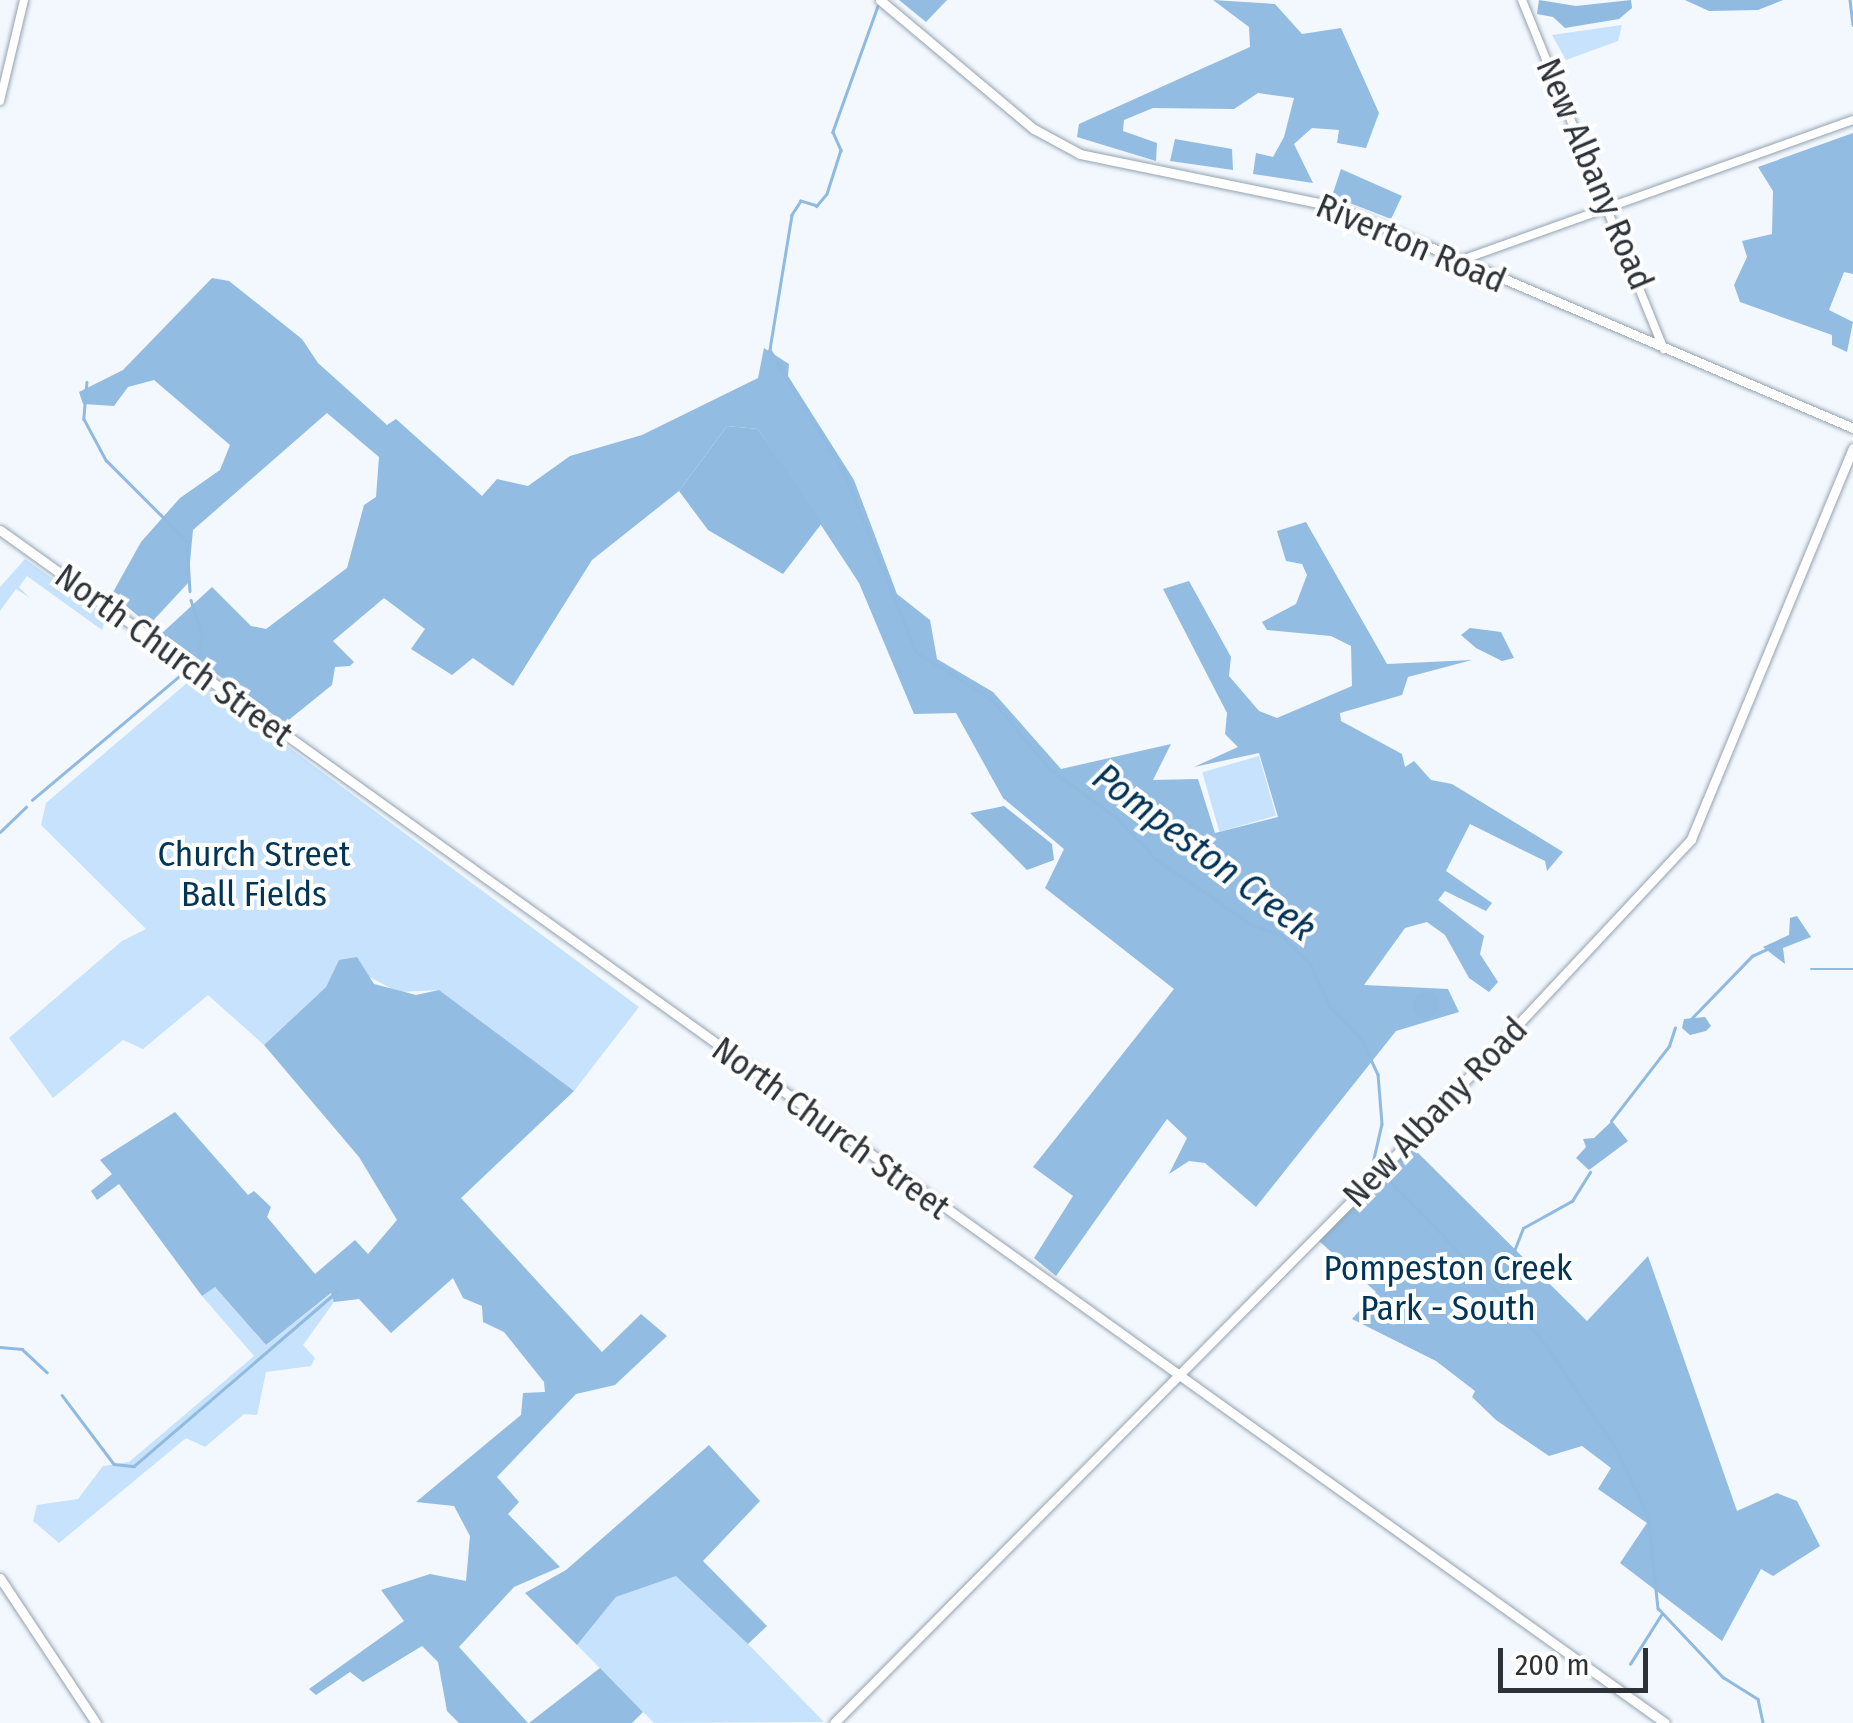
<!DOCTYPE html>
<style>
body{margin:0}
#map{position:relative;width:1853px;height:1723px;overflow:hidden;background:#f2f8fe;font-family:"Fira Sans Condensed",sans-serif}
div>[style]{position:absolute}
.green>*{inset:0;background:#c6e2fc;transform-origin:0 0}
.forest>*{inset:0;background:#92bce1}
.water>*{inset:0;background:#90badf}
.round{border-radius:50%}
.stream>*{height:2.5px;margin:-1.25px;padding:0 1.25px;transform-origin:1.25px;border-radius:1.25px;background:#90badf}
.roads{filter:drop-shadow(0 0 2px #95a2af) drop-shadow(0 0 2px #95a2af)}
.tertiary>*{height:8px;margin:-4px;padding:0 4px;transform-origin:4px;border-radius:4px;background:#fff}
.secondary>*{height:9px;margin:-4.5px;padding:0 4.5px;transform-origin:4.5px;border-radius:4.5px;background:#fff}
span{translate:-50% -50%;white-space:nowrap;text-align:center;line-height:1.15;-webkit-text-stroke:8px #fff;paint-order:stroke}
.street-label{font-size:35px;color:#2c3237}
.park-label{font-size:35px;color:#013558}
.water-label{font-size:38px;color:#003255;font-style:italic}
.scale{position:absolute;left:1498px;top:1648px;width:150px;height:45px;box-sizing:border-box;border:5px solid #2c3237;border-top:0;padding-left:12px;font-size:30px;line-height:35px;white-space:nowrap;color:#2c3237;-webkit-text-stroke:8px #fff;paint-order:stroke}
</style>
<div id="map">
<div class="green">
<i style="clip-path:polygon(1622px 25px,1618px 41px,1566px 60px,1552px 35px)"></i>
<i style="clip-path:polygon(25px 559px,106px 616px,102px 630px,27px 576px,19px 587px,30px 598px,16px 589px,0 611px,0 587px)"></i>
<i style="clip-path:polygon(194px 677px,639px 1007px,574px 1091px,439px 990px,398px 992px,339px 961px,326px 987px,264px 1045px,208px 995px,143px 1049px,123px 1040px,53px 1098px,9px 1038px,122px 941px,146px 929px,41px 825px,46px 803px)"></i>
<i style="left:1259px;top:756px;width:62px;height:59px;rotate:74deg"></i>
<i style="clip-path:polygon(214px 1286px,266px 1345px,332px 1293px,334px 1302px,303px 1345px,315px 1358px,311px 1366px,266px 1372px,257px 1415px,244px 1414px,205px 1447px,186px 1438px,59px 1543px,33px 1521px,37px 1505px,78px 1499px,103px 1466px,129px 1462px,254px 1356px,202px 1296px)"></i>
<i style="clip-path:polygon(677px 1575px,753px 1649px,824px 1722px,654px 1723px,577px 1645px,616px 1597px)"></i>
</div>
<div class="forest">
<i style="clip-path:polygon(899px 0,947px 0,926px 22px)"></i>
<i style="clip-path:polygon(1213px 0,1275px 4px,1302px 34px,1341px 28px,1379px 113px,1366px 148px,1337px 143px,1339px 130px,1312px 128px,1294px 144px,1313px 183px,1253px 174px,1256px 153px,1273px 157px,1284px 137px,1294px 98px,1258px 93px,1234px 109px,1153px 108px,1124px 120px,1123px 131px,1157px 143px,1156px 161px,1077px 137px,1079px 124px,1250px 47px,1249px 27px)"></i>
<i style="clip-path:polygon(1853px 133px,1853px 274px,1844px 272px,1829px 310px,1853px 322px,1847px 352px,1832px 345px,1832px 335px,1740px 302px,1734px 285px,1747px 257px,1742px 241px,1772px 234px,1773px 191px,1758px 167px)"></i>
<i style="clip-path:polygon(1175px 139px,1232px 149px,1233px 170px,1170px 161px)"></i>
<i style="clip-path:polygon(1341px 169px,1402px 196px,1391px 219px,1332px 196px)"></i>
<i style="clip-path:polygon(212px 278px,229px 281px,302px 339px,318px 363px,387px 425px,396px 419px,482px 496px,497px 479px,528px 486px,570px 456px,642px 435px,758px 378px,764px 348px,789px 364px,788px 376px,854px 480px,897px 594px,930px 620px,937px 659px,993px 692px,1061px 769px,1171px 744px,1153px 780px,1198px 779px,1215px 833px,1278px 817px,1259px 753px,1194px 767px,1238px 747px,1225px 734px,1227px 713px,1163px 589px,1189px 581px,1231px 657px,1229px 676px,1259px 711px,1277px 718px,1352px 686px,1351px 646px,1331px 636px,1267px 630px,1262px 622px,1296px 604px,1307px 575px,1302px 564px,1286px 561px,1277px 531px,1306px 522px,1387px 664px,1472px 660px,1408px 677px,1402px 695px,1340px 713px,1341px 721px,1402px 754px,1405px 767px,1414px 761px,1431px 780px,1452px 784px,1563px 852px,1547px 871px,1545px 861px,1470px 824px,1446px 871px,1492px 903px,1486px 911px,1445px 891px,1438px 900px,1484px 936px,1480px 954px,1498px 982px,1489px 992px,1469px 978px,1445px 935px,1427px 922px,1405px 928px,1364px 985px,1448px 989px,1459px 1012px,1396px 1031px,1256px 1207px,1205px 1163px,1189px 1161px,1169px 1174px,1187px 1138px,1167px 1119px,1056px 1276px,1034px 1258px,1073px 1196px,1033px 1167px,1174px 989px,1045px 888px,1064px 849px,1003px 798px,956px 713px,914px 714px,859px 583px,758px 429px,727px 426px,679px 491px,592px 560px,513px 686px,473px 658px,452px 675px,411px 649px,425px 629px,384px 598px,333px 641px,354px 662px,350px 666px,335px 667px,332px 685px,285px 723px,161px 634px,212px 587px,251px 626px,266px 629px,347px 568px,364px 505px,376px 497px,379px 457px,327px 413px,193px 530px,188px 583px,149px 625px,112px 594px,141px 542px,180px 498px,220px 470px,230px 445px,154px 380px,128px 387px,114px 406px,83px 404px,79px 392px,123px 370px)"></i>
<i style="clip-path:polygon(357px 957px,374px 984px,416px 995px,439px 990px,574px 1091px,461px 1198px,602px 1352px,641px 1314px,667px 1336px,615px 1385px,576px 1394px,497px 1477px,519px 1502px,508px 1514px,560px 1567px,514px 1587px,459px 1647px,528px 1723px,459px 1723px,447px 1711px,438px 1662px,422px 1646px,363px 1682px,350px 1672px,316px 1695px,309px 1689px,404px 1621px,381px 1590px,430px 1574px,466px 1581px,470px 1536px,454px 1506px,416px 1502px,521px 1415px,523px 1393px,545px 1392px,544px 1382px,504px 1332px,483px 1322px,482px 1306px,463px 1298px,453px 1278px,391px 1333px,359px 1299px,334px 1302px,331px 1293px,266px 1345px,215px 1287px,202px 1296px,119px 1184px,97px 1200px,91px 1191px,112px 1174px,100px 1160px,175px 1112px,248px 1195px,254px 1191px,271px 1207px,267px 1217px,315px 1274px,355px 1240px,368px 1254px,397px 1220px,359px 1157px,264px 1045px,326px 987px,339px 960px)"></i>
<i style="clip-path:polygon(1411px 1146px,1587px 1321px,1648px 1256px,1737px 1511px,1777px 1493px,1797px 1501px,1820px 1546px,1773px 1576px,1761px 1569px,1722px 1641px,1620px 1563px,1647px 1523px,1598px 1489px,1611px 1468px,1582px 1446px,1549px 1456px,1496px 1420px,1472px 1397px,1475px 1391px,1436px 1361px,1352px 1319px,1376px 1292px,1318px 1240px)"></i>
<i style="clip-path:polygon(709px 1445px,760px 1501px,703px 1561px,767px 1626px,748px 1644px,676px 1576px,616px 1597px,577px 1645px,525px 1593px,566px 1570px)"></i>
<i style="clip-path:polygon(600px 1668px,643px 1712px,632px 1723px,529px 1723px)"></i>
</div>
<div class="water">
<i style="clip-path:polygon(1539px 0,1576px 6px,1631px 0,1632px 8px,1619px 19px,1565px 28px,1553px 17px,1537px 14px)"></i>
<i style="clip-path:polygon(1685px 0,1783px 0,1758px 10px,1709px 11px)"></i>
<i style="clip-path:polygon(727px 426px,758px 429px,822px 523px,783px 574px,708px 530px,679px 491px)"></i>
<i style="clip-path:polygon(1470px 628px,1501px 632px,1514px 658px,1502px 661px,1476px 648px,1461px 635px)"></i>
<i style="clip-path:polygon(1004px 806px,1052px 844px,1054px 860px,1027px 870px,970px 813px)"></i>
<i style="clip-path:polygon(1797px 916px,1811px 937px,1783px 948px,1785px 964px,1763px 947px,1789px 935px,1790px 918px)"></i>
<i class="round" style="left:1413px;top:992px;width:26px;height:26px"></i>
<i style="clip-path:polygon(1705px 1017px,1711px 1026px,1706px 1031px,1690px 1035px,1682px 1028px,1684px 1019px)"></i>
<i style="clip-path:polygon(1612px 1121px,1628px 1141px,1589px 1170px,1576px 1158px,1586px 1147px,1583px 1139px,1594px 1138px)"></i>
</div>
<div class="stream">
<i style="left:1850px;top:0;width:25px;rotate:83deg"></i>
<i style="left:878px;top:6px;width:134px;rotate:109.7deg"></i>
<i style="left:833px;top:132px;width:20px;rotate:66deg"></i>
<i style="left:841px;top:150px;width:46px;rotate:107.7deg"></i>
<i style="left:827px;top:194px;width:16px;rotate:130deg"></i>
<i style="left:817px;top:206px;width:17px;rotate:-163deg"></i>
<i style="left:801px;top:201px;width:17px;rotate:123deg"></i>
<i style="left:792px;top:215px;width:137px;rotate:99.3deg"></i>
<i style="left:770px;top:350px;width:140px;rotate:58.7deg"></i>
<i style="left:843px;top:470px;width:196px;rotate:68.1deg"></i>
<i style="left:916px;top:652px;width:89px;rotate:31.7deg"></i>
<i style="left:992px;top:699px;width:89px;rotate:50.4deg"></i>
<i style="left:1049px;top:768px;width:84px;rotate:36.3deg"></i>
<i style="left:1117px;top:818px;width:57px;rotate:46.4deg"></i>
<i style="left:1156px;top:859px;width:115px;rotate:34.4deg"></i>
<i style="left:1251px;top:924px;width:33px;rotate:21deg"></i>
<i style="left:1282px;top:936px;width:41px;rotate:45deg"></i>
<i style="left:1311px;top:965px;width:44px;rotate:65.8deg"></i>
<i style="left:1329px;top:1005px;width:46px;rotate:45.9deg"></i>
<i style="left:1361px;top:1038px;width:40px;rotate:65deg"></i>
<i style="left:1378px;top:1074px;width:50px;rotate:85.4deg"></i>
<i style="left:1382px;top:1124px;width:40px;rotate:103deg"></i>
<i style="left:1373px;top:1163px;width:238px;rotate:46deg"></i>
<i style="left:1538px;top:1334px;width:138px;rotate:55.6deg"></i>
<i style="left:1616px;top:1448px;width:75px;rotate:64.8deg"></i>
<i style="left:1648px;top:1516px;width:93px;rotate:83.8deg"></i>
<i style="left:1658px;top:1608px;width:95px;rotate:46.7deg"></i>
<i style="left:1723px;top:1677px;width:41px;rotate:32.2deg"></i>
<i style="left:1758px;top:1699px;width:25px;rotate:78deg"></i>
<i style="left:87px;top:382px;width:37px;rotate:95deg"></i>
<i style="left:84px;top:419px;width:47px;rotate:61.8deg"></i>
<i style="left:106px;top:460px;width:115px;rotate:45deg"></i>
<i style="left:187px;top:541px;width:50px;rotate:86.6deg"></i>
<i style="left:191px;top:600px;width:36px;rotate:72deg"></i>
<i style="left:202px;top:634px;width:25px;rotate:99deg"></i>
<i style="left:32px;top:800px;width:200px;rotate:-40.1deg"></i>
<i style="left:0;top:832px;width:36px;rotate:-44deg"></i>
<i style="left:1811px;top:969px;width:42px"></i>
<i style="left:1690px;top:1020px;width:89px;rotate:-45.9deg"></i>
<i style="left:1752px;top:956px;width:17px;rotate:-25deg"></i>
<i style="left:1611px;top:1121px;width:95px;rotate:-52.3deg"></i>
<i style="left:1669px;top:1046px;width:19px;rotate:-72deg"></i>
<i style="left:1500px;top:1287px;width:63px;rotate:-68.7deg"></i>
<i style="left:1523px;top:1228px;width:56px;rotate:-28.9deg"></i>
<i style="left:1572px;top:1201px;width:34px;rotate:-58deg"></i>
<i style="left:0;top:1347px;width:22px;rotate:5deg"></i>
<i style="left:22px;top:1349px;width:34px;rotate:43deg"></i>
<i style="left:62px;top:1395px;width:86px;rotate:53deg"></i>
<i style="left:114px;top:1464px;width:20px;rotate:6deg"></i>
<i style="left:134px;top:1466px;width:267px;rotate:-40.7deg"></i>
<i style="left:1630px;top:1664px;width:58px;rotate:-57.7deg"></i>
</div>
<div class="roads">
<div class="tertiary">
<i style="left:1522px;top:0;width:377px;rotate:67.9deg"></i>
<i style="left:0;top:101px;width:104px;rotate:-76.6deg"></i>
<i style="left:1462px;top:260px;width:415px;rotate:-19.7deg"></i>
</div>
<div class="secondary">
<i style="left:880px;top:0;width:201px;rotate:40deg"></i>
<i style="left:1034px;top:129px;width:52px;rotate:28.5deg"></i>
<i style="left:1080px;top:154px;width:259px;rotate:11.6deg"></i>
<i style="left:1334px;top:206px;width:564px;rotate:23.16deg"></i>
<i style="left:0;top:530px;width:2048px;rotate:35.62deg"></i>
<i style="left:0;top:1578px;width:174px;rotate:56.5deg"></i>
<i style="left:834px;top:1723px;width:771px;rotate:-45.26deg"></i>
<i style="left:1377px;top:1175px;width:460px;rotate:-46.9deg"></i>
<i style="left:1691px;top:839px;width:423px;rotate:-67.5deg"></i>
</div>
</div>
<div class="street-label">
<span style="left:1595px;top:174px;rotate:67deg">New Albany Road</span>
<span style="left:1411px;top:243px;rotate:23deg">Riverton Road</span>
<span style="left:174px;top:655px;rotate:36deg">North Church Street</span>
<span style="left:1435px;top:1112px;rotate:-46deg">New Albany Road</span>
<span style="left:831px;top:1128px;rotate:36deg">North Church Street</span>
</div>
<div class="park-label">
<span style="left:254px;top:874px">Church Street<br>Ball Fields</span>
<span style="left:1448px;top:1288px">Pompeston Creek<br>Park - South</span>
</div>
<div class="water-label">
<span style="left:1204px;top:853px;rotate:37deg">Pompeston Creek</span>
</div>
<div class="scale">200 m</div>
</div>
